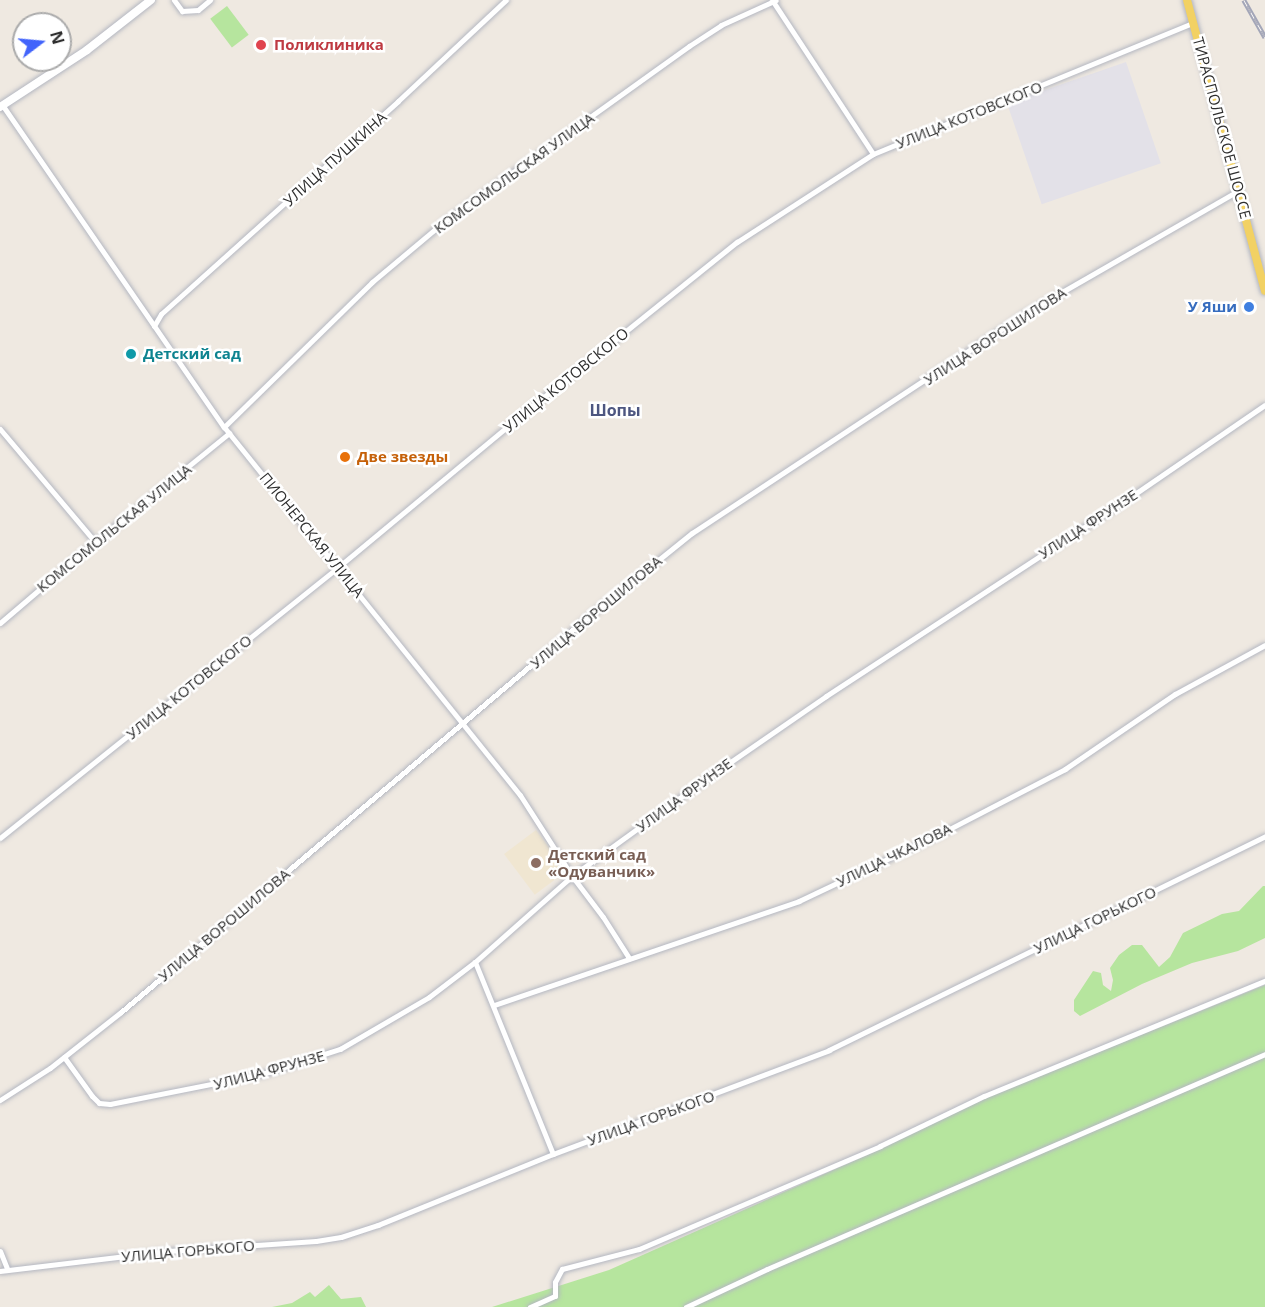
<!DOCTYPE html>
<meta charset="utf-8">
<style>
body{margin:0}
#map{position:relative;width:1265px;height:1307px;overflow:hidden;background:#efe9e1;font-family:"Open Sans",sans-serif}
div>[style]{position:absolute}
.industrial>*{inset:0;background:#e3e1e8;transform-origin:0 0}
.education>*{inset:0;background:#f0e6d1;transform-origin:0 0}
.green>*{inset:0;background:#b6e59e;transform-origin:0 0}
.roads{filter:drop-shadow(0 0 2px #b4b7c1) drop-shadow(0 0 2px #b4b7c1)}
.street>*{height:5px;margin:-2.5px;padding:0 2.5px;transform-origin:2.5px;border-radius:2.5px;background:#fff}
.secondary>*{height:8px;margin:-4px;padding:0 4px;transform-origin:4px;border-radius:4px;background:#fff}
.primary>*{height:8px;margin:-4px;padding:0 4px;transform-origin:4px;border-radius:4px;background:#f2d163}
.rail>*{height:4.5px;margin-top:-2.25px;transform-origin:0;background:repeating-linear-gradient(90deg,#fff 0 7px,#a3a6b8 0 14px);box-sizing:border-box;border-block:2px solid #a3a6b8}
.dots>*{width:16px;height:16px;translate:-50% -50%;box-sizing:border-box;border:3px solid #fff;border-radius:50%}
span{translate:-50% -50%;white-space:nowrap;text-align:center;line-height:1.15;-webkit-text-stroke:5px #fff;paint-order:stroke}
.health-label{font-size:15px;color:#be3a42;font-weight:700}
.left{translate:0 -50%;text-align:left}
.street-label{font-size:15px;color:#2e2e2e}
.shop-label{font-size:15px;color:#366cbe;font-weight:700}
.right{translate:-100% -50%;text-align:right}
.culture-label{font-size:15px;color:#0d838f;font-weight:700}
.food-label{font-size:15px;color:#c56008;font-weight:700}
.education-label{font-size:15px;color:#785e54;font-weight:700}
.neighbourhood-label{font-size:16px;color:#4d5680;font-weight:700}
.north{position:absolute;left:12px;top:12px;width:60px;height:60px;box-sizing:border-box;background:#fff;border:2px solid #ababab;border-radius:50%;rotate:74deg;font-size:16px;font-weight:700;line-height:24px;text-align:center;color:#2e2e2e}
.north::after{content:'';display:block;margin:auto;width:21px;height:27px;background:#4264fb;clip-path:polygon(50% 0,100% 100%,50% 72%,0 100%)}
</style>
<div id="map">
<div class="industrial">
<i style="left:1126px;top:62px;width:107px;height:126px;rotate:71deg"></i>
</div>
<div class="education">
<i style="left:536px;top:830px;width:51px;height:40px;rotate:53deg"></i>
</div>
<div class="green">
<i style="left:227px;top:6px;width:36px;height:21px;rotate:53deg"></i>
<i style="clip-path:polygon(1263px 886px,1265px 886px,1265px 938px,1238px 951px,1192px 963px,1142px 984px,1080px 1016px,1074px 1011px,1074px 1000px,1093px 971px,1101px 973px,1103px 985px,1111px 991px,1113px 980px,1110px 968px,1119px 955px,1132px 945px,1142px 945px,1159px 967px,1170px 957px,1183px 933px,1222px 914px,1239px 911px)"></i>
<i style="clip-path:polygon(1265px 985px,1265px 1307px,492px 1307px,609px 1270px,867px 1155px,992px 1095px)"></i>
<i style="clip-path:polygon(329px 1285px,341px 1299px,361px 1297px,366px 1307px,272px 1307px,292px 1303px,310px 1292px,315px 1297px)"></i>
</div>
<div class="roads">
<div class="street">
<i style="left:174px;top:0;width:14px;rotate:54deg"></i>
<i style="left:182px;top:11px;width:16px;rotate:-4deg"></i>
<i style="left:198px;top:10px;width:16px;rotate:-40deg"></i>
<i style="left:772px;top:0;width:184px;rotate:56.7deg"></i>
<i style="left:3px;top:106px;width:390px;rotate:55.5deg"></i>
<i style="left:224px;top:427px;width:472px;rotate:51.2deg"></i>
<i style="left:520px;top:795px;width:96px;rotate:57.3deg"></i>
<i style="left:572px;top:876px;width:51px;rotate:52.9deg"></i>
<i style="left:603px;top:917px;width:49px;rotate:57.6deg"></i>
<i style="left:154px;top:326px;width:14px;rotate:-60deg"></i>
<i style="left:161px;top:314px;width:319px;rotate:-41.9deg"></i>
<i style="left:398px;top:101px;width:148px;rotate:-43.1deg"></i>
<i style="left:224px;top:427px;width:207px;rotate:-44.4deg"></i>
<i style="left:372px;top:282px;width:97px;rotate:-40deg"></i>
<i style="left:446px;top:220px;width:299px;rotate:-35.6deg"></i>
<i style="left:689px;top:46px;width:38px;rotate:-33deg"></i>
<i style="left:721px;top:25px;width:60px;rotate:-24.4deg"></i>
<i style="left:0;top:429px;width:148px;rotate:49.9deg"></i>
<i style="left:0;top:623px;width:125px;rotate:-40.5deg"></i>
<i style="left:95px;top:542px;width:173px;rotate:-39.1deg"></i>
<i style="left:0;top:838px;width:432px;rotate:-38.7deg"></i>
<i style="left:337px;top:568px;width:236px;rotate:-39.7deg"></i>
<i style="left:519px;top:417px;width:280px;rotate:-38.8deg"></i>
<i style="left:737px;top:242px;width:162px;rotate:-32.9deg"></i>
<i style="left:873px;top:154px;width:346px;rotate:-22.3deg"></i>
<i style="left:475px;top:962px;width:207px;rotate:67.9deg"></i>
<i style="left:494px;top:1005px;width:322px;rotate:-18.8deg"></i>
<i style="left:799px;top:901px;width:149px;rotate:-25.4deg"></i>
<i style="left:934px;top:837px;width:148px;rotate:-27.4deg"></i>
<i style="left:1065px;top:769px;width:133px;rotate:-34.3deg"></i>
<i style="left:1175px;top:694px;width:102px;rotate:-28.6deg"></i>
<i style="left:64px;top:1057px;width:48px;rotate:54.3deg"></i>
<i style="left:92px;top:1096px;width:10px;rotate:45deg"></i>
<i style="left:99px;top:1103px;width:11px;rotate:5deg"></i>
<i style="left:110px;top:1104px;width:155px;rotate:-11.2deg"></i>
<i style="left:262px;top:1074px;width:82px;rotate:-17.8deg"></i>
<i style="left:340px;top:1049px;width:103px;rotate:-30.3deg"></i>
<i style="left:429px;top:997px;width:58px;rotate:-37.3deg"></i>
<i style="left:475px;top:962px;width:130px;rotate:-41.6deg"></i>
<i style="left:572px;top:876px;width:158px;rotate:-36deg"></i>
<i style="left:700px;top:783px;width:153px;rotate:-34.6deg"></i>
<i style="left:826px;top:696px;width:358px;rotate:-33.2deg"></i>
<i style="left:1126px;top:500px;width:168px;rotate:-34.4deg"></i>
<i style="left:0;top:1100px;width:59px;rotate:-32.6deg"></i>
<i style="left:50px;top:1068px;width:90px;rotate:-38.3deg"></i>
<i style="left:121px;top:1012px;width:613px;rotate:-40.24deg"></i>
<i style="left:589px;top:616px;width:132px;rotate:-38.9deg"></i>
<i style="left:692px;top:533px;width:396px;rotate:-33.4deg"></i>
<i style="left:1022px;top:315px;width:249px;rotate:-29.9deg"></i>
<i style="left:0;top:1251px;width:18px;rotate:68deg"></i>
<i style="left:0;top:1271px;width:169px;rotate:-6.8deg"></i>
<i style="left:168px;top:1251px;width:148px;rotate:-3.9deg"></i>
<i style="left:316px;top:1241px;width:25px;rotate:-9deg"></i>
<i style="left:341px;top:1237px;width:39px;rotate:-18deg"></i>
<i style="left:378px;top:1225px;width:189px;rotate:-22.1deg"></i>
<i style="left:553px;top:1154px;width:295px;rotate:-20.6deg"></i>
<i style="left:829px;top:1050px;width:486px;rotate:-26.1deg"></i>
<i style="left:530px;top:1307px;width:27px;rotate:-24deg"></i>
<i style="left:555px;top:1296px;width:14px;rotate:-90deg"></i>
<i style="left:555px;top:1282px;width:15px;rotate:-62deg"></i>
<i style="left:562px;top:1269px;width:80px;rotate:-14.6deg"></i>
<i style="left:639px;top:1249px;width:262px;rotate:-23.1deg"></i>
<i style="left:880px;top:1146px;width:115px;rotate:-25.7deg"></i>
<i style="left:984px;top:1096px;width:304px;rotate:-22.3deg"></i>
<i style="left:686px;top:1307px;width:89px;rotate:-25.1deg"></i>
<i style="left:767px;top:1269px;width:542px;rotate:-23.35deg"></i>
</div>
<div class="secondary">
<i style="left:0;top:107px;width:104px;rotate:-33.2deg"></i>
<i style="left:87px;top:50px;width:81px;rotate:-38deg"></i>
</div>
<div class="primary">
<i style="left:1187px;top:0;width:301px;rotate:75deg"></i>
</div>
</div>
<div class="rail">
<i style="left:1244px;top:0;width:43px;rotate:60.4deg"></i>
</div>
<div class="dots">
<i style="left:261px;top:45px;background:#e0444e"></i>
<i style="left:1249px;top:307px;background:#3f7fe0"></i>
<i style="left:131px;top:354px;background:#0f9aa8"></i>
<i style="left:345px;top:457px;background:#e8710a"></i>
<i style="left:536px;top:863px;background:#8d6e63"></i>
</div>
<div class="health-label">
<span class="left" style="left:274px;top:45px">Поликлиника</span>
</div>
<div class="street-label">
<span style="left:969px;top:115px;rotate:-22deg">УЛИЦА КОТОВСКОГО</span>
<span style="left:1222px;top:128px;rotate:75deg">ТИРАСПОЛЬСКОЕ ШОССЕ</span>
<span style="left:335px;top:159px;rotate:-42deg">УЛИЦА ПУШКИНА</span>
<span style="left:514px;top:173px;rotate:-36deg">КОМСОМОЛЬСКАЯ УЛИЦА</span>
<span style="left:995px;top:336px;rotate:-33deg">УЛИЦА ВОРОШИЛОВА</span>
<span style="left:566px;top:380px;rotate:-39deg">УЛИЦА КОТОВСКОГО</span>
<span style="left:1088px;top:524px;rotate:-33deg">УЛИЦА ФРУНЗЕ</span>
<span style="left:114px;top:528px;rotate:-39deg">КОМСОМОЛЬСКАЯ УЛИЦА</span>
<span style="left:312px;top:535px;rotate:51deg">ПИОНЕРСКАЯ УЛИЦА</span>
<span style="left:596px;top:612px;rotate:-40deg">УЛИЦА ВОРОШИЛОВА</span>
<span style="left:189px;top:687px;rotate:-39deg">УЛИЦА КОТОВСКОГО</span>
<span style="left:684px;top:795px;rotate:-36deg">УЛИЦА ФРУНЗЕ</span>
<span style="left:894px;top:855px;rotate:-26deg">УЛИЦА ЧКАЛОВА</span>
<span style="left:1095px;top:920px;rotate:-26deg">УЛИЦА ГОРЬКОГО</span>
<span style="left:224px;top:925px;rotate:-40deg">УЛИЦА ВОРОШИЛОВА</span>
<span style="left:269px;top:1070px;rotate:-15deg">УЛИЦА ФРУНЗЕ</span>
<span style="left:651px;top:1118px;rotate:-20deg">УЛИЦА ГОРЬКОГО</span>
<span style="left:188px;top:1251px;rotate:-5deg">УЛИЦА ГОРЬКОГО</span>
</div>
<div class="shop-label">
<span class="right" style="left:1237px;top:307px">У Яши</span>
</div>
<div class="culture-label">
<span class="left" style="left:143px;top:354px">Детский сад</span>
</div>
<div class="food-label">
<span class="left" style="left:357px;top:457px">Две звезды</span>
</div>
<div class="education-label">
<span class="left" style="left:548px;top:863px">Детский сад<br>«Одуванчик»</span>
</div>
<div class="neighbourhood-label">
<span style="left:615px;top:410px">Шопы</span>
</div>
<div class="north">N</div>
</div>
